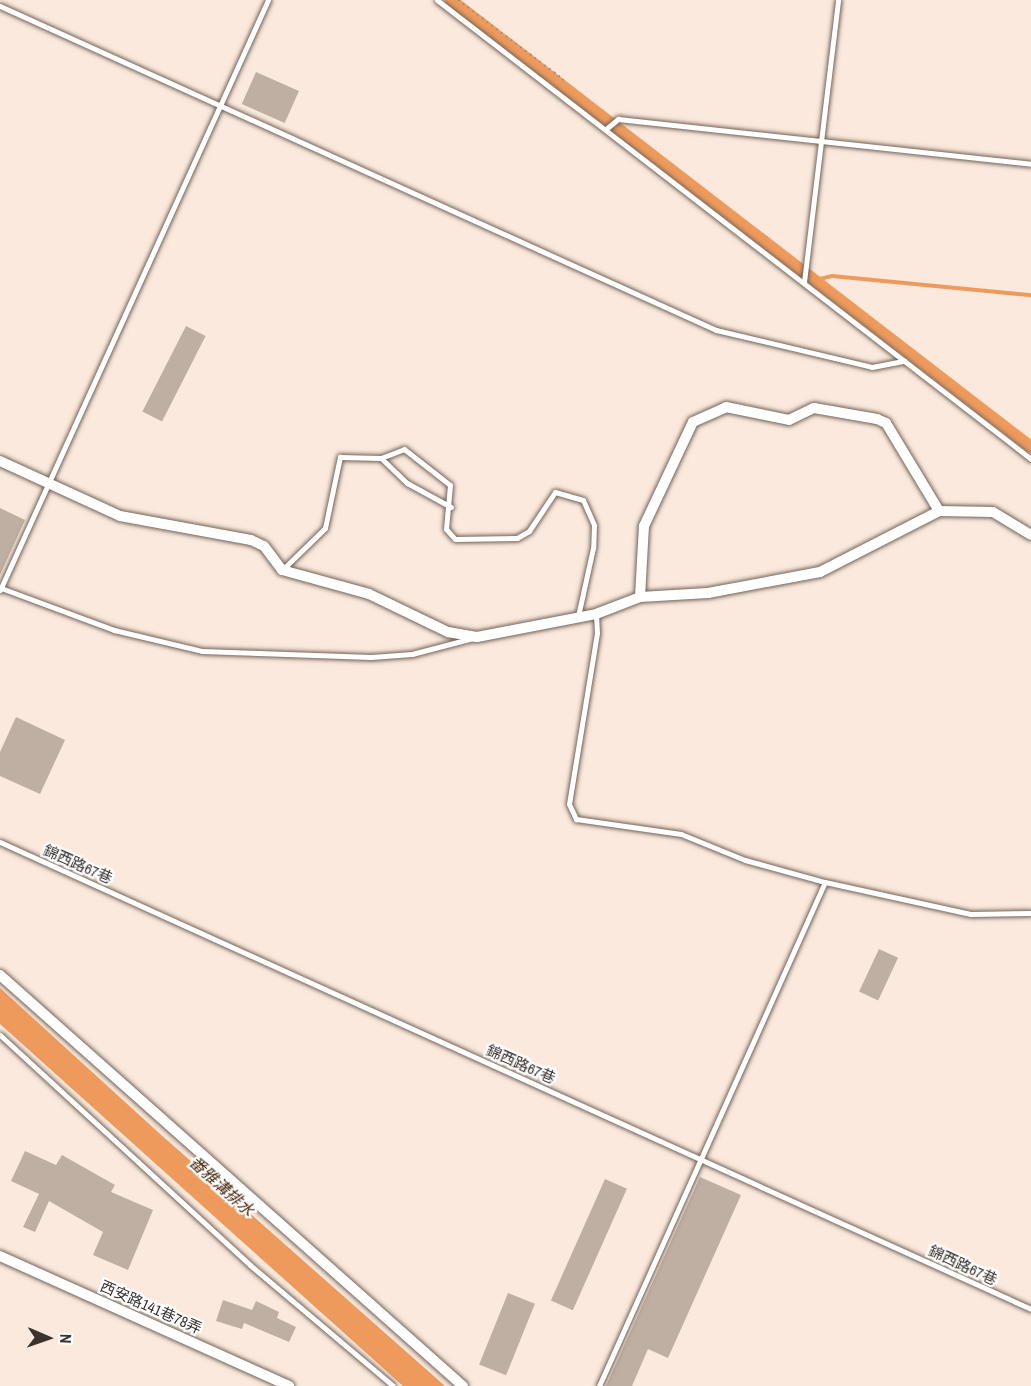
<!DOCTYPE html>
<meta charset="utf-8">
<style>
body{margin:0}
#map{position:relative;width:1031px;height:1386px;overflow:hidden;background:#fbe9dd;font-family:"Archivo Narrow","Noto Sans TC",sans-serif}
div>[style]{position:absolute}
.water>*{inset:0;background:#ee9a5d}
.stream>*{height:4px;margin:-2px;padding:0 2px;transform-origin:2px;border-radius:2px;background:#ee9a5d}
.canal>*{height:12px;margin:-6px;padding:0 6px;transform-origin:6px;border-radius:6px;background:#ee9a5d}
.building>*{inset:0;background:#bfaea2;transform-origin:0 0}
.path>*{height:2px;margin-top:-1px;transform-origin:0;background:repeating-linear-gradient(90deg,#9a8d85 0 1.5px,transparent 0 6px)}
.roads{filter:drop-shadow(0 0 2px #726358) drop-shadow(0 0 2px #726358)}
.lane>*{height:5px;margin:-2.5px;padding:0 2.5px;transform-origin:2.5px;border-radius:2.5px;background:#fff}
.street>*{height:10px;margin:-5px;padding:0 5px;transform-origin:5px;border-radius:5px;background:#fff}
span{translate:-50% -50%;white-space:nowrap;text-align:center;line-height:1.15;-webkit-text-stroke:4.5px #fff;paint-order:stroke}
.street-label{font-size:15px;color:#3a332f}
.water-label{font-size:16px;color:#442309;font-style:italic}
.north{position:absolute;left:18px;top:1308px;width:60px;height:60px;-webkit-text-stroke:4px #fff;paint-order:stroke;rotate:92deg;font-size:16px;font-weight:700;line-height:24px;text-align:center;color:#3a332f}
.north::after{content:'';display:block;margin:auto;width:21px;height:27px;background:#3a332f;clip-path:polygon(50% 0,100% 100%,50% 72%,0 100%)}
</style>
<div id="map">
<div class="water">
<i style="clip-path:polygon(0 988px,159px 1133px,445px 1386px,403px 1386px,0 1024px)"></i>
</div>
<div class="stream">
<i style="left:815px;top:280px;width:17px;rotate:-13deg"></i>
<i style="left:832px;top:276px;width:200px;rotate:5.5deg"></i>
</div>
<div class="canal">
<i style="left:451px;top:0;width:732px;rotate:37.62deg"></i>
</div>
<div class="building">
<i style="left:256px;top:72px;width:47px;height:35px;rotate:24deg"></i>
<i style="left:186px;top:326px;width:22px;height:96px;rotate:27deg"></i>
<i style="clip-path:polygon(0 508px,25px 520px,0 575px)"></i>
<i style="clip-path:polygon(16px 717px,65px 740px,40px 794px,0 776px,0 752px)"></i>
<i style="left:879px;top:949px;width:21px;height:47px;rotate:25deg"></i>
<i style="clip-path:polygon(25px 1151px,56px 1165px,62px 1155px,115px 1185px,111px 1192px,153px 1210px,128px 1270px,93px 1255px,103px 1232px,49px 1201px,35px 1232px,23px 1227px,39px 1194px,11px 1181px)"></i>
<i style="clip-path:polygon(700px 1177px,741px 1195px,668px 1358px,648px 1349px,632px 1386px,606px 1386px)"></i>
<i style="left:605px;top:1179px;width:24px;height:133px;rotate:24deg"></i>
<i style="left:508px;top:1293px;width:29px;height:77px;rotate:22deg"></i>
<i style="clip-path:polygon(223px 1300px,252px 1310px,256px 1301px,279px 1312px,277px 1318px,296px 1327px,289px 1342px,244px 1323px,242px 1329px,216px 1321px)"></i>
</div>
<div class="path">
<i style="left:458px;top:0;width:131px;rotate:37deg"></i>
<i style="left:563px;top:79px;width:6px;rotate:99deg"></i>
</div>
<div class="roads">
<div class="lane">
<i style="left:437px;top:0;width:751px;rotate:37.69deg"></i>
<i style="left:0;top:6px;width:786px;rotate:24.35deg"></i>
<i style="left:716px;top:330px;width:160px;rotate:13.3deg"></i>
<i style="left:872px;top:367px;width:33px;rotate:-11deg"></i>
<i style="left:606px;top:129px;width:16px;rotate:-40deg"></i>
<i style="left:618px;top:119px;width:415px;rotate:6.2deg"></i>
<i style="left:804px;top:282px;width:284px;rotate:-83.1deg"></i>
<i style="left:381px;top:458px;width:36px;rotate:44deg"></i>
<i style="left:407px;top:483px;width:50px;rotate:28.6deg"></i>
<i style="left:282px;top:570px;width:60px;rotate:-44.3deg"></i>
<i style="left:325px;top:528px;width:73px;rotate:-78.1deg"></i>
<i style="left:340px;top:457px;width:41px;rotate:1.4deg"></i>
<i style="left:381px;top:458px;width:25px;rotate:-21deg"></i>
<i style="left:404px;top:449px;width:58px;rotate:38deg"></i>
<i style="left:450px;top:485px;width:44px;rotate:95.2deg"></i>
<i style="left:446px;top:529px;width:13px;rotate:48deg"></i>
<i style="left:455px;top:539px;width:62px;rotate:-0.9deg"></i>
<i style="left:517px;top:538px;width:14px;rotate:-30deg"></i>
<i style="left:529px;top:531px;width:47px;rotate:-56.3deg"></i>
<i style="left:555px;top:492px;width:29px;rotate:16deg"></i>
<i style="left:583px;top:500px;width:27px;rotate:66deg"></i>
<i style="left:594px;top:525px;width:23px;rotate:92deg"></i>
<i style="left:593px;top:548px;width:70px;rotate:102.4deg"></i>
<i style="left:1px;top:588px;width:121px;rotate:20.4deg"></i>
<i style="left:114px;top:630px;width:90px;rotate:13.4deg"></i>
<i style="left:202px;top:651px;width:169px;rotate:2deg"></i>
<i style="left:371px;top:657px;width:41px;rotate:-4.2deg"></i>
<i style="left:412px;top:654px;width:63px;rotate:-14.7deg"></i>
<i style="left:0;top:590px;width:648px;rotate:-65.57deg"></i>
<i style="left:596px;top:614px;width:19px;rotate:87deg"></i>
<i style="left:597px;top:633px;width:173px;rotate:99.3deg"></i>
<i style="left:569px;top:804px;width:17px;rotate:65deg"></i>
<i style="left:576px;top:819px;width:106px;rotate:8.1deg"></i>
<i style="left:681px;top:834px;width:69px;rotate:22.1deg"></i>
<i style="left:745px;top:860px;width:83px;rotate:15.4deg"></i>
<i style="left:825px;top:882px;width:149px;rotate:12.4deg"></i>
<i style="left:971px;top:914px;width:60px;rotate:-1deg"></i>
<i style="left:0;top:842px;width:1132px;rotate:24.37deg"></i>
<i style="left:0;top:1035px;width:340px;rotate:42.6deg"></i>
<i style="left:250px;top:1265px;width:187px;rotate:40.2deg"></i>
<i style="left:599px;top:1386px;width:552px;rotate:-65.85deg"></i>
</div>
<div class="street">
<i style="left:0;top:461px;width:132px;rotate:24.6deg"></i>
<i style="left:120px;top:516px;width:133px;rotate:10.4deg"></i>
<i style="left:251px;top:540px;width:14px;rotate:25deg"></i>
<i style="left:264px;top:546px;width:30px;rotate:53deg"></i>
<i style="left:282px;top:570px;width:90px;rotate:15.4deg"></i>
<i style="left:369px;top:594px;width:88px;rotate:25.7deg"></i>
<i style="left:448px;top:632px;width:29px;rotate:10deg"></i>
<i style="left:477px;top:637px;width:121px;rotate:-10.9deg"></i>
<i style="left:596px;top:614px;width:47px;rotate:-21.1deg"></i>
<i style="left:640px;top:597px;width:68px;rotate:-3.4deg"></i>
<i style="left:708px;top:593px;width:114px;rotate:-10.6deg"></i>
<i style="left:820px;top:572px;width:134px;rotate:-27.1deg"></i>
<i style="left:939px;top:511px;width:54px;rotate:1.1deg"></i>
<i style="left:993px;top:512px;width:44px;rotate:31.2deg"></i>
<i style="left:640px;top:597px;width:71px;rotate:-86.8deg"></i>
<i style="left:644px;top:526px;width:115px;rotate:-64.8deg"></i>
<i style="left:693px;top:422px;width:36px;rotate:-24deg"></i>
<i style="left:726px;top:407px;width:64px;rotate:11.7deg"></i>
<i style="left:789px;top:420px;width:28px;rotate:-26deg"></i>
<i style="left:814px;top:408px;width:64px;rotate:9.9deg"></i>
<i style="left:877px;top:419px;width:10px;rotate:24deg"></i>
<i style="left:886px;top:423px;width:103px;rotate:58.9deg"></i>
<i style="left:0;top:975px;width:619px;rotate:41.6deg"></i>
<i style="left:0;top:1256px;width:317px;rotate:24.2deg"></i>
</div>
</div>
<div class="street-label">
<span style="left:78px;top:864px;rotate:24deg">錦西路67巷</span>
<span style="left:521px;top:1064px;rotate:24deg">錦西路67巷</span>
<span style="left:963px;top:1265px;rotate:25deg">錦西路67巷</span>
<span style="left:151px;top:1307px;rotate:24deg">西安路141巷78弄</span>
</div>
<div class="water-label">
<span style="left:222px;top:1186px;rotate:42deg">番雅溝排水</span>
</div>
<div class="north">N</div>
</div>
